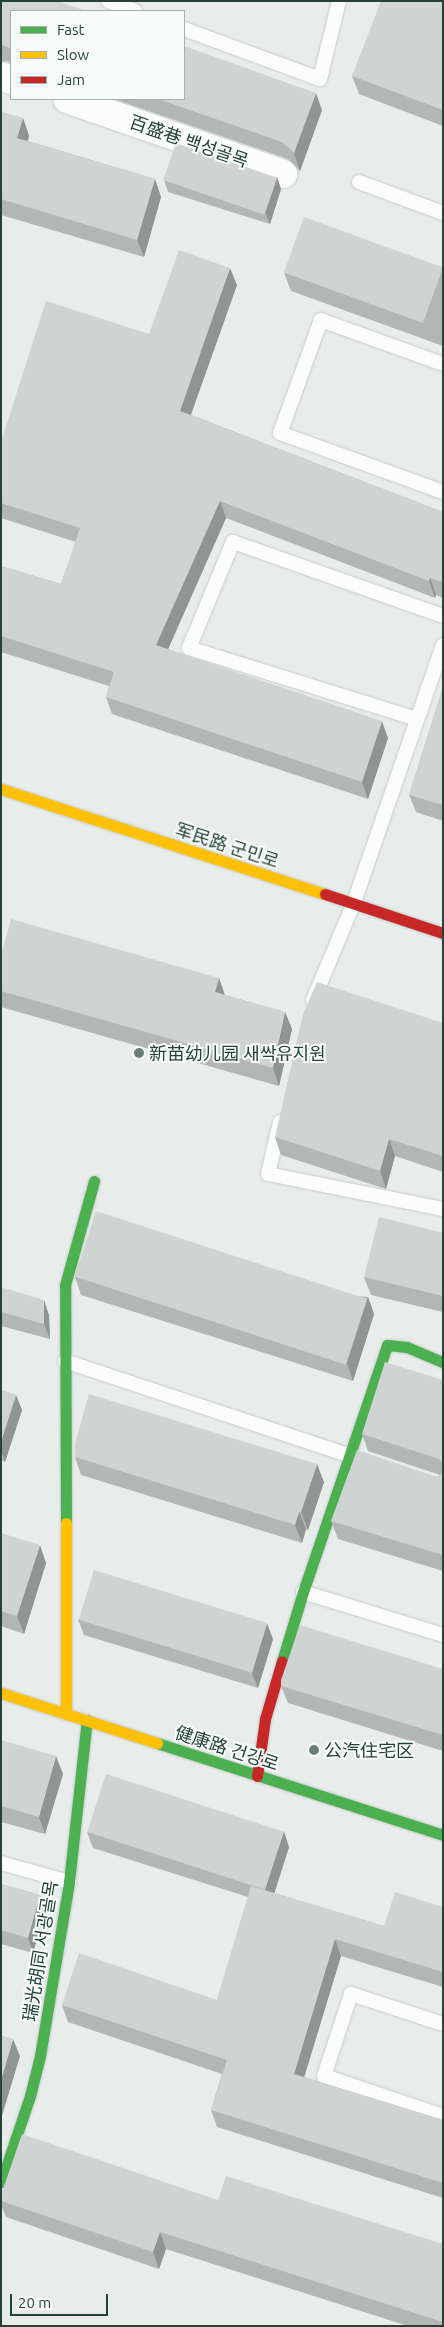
<!DOCTYPE html>
<meta charset="utf-8">
<style>
body{margin:0}
#map{position:relative;width:444px;height:2327px;overflow:hidden;background:#e8edeb;font-family:Ubuntu,"Noto Sans SC","Noto Sans KR",sans-serif}
div>[style]{position:absolute}
.roads{filter:drop-shadow(0 0 1px #c5cac8) drop-shadow(0 0 1px #c5cac8)}
.lane>*{height:14px;margin:-7px;padding:0 7px;transform-origin:7px;border-radius:7px;background:#fcfcfc}
.street>*{height:28px;margin:-14px;padding:0 14px;transform-origin:14px;border-radius:14px;background:#fcfcfc}
.fast>*{height:11px;margin:-5.5px;padding:0 5.5px;transform-origin:5.5px;border-radius:5.5px;background:#4caf50}
.slow>*{height:11px;margin:-5.5px;padding:0 5.5px;transform-origin:5.5px;border-radius:5.5px;background:#ffc107}
.jam>*{height:11px;margin:-5.5px;padding:0 5.5px;transform-origin:5.5px;border-radius:5.5px;background:#c62828}
.wall>*{inset:0;background:#b2b6b5}
.shaded-wall>*{inset:0;background:#919493}
.building>*{inset:0;background:#cfd4d2;transform-origin:0 0}
.dots>*{width:14px;height:14px;translate:-50% -50%;box-sizing:border-box;border:2px solid #f7fbf9;border-radius:50%}
span{translate:-50% -50%;white-space:nowrap;text-align:center;line-height:1.15;-webkit-text-stroke:4px #f7fbf9;paint-order:stroke}
.street-label{font-size:18px;color:#24423a}
.poi-label{font-size:18px;color:#24423a}
.left{translate:0 -50%;text-align:left}
.frame{position:absolute;inset:0;border:2px solid #24423a;pointer-events:none}
.legend{position:absolute;left:10px;top:10px;width:175px;height:90px;box-sizing:border-box;background:#f7fbf9;border:1px solid #a3b1ad;margin:0;padding:6px 9px;list-style:none;font-size:15px;color:#24423a}
.legend li{display:flex;align-items:center;gap:10px;height:25px}
.legend b{width:25px;border:1px solid #a3b1ad}
.scale{position:absolute;left:10px;top:2294px;width:98px;height:22px;box-sizing:border-box;border:2px solid #24423a;border-top:0;padding-left:6px;font-size:15px;line-height:18px;white-space:nowrap;color:#24423a;-webkit-text-stroke:4px #f7fbf9;paint-order:stroke}
</style>
<div id="map">
<div class="roads">
<div class="lane">
<i style="left:108px;top:1px;width:29px;rotate:20deg"></i>
<i style="left:184px;top:29px;width:145px;rotate:20.2deg"></i>
<i style="left:320px;top:79px;width:80px;rotate:-76.3deg"></i>
<i style="left:359px;top:182px;width:90px;rotate:20.3deg"></i>
<i style="left:443px;top:364px;width:130px;rotate:-160.2deg"></i>
<i style="left:321px;top:320px;width:120px;rotate:109.9deg"></i>
<i style="left:280px;top:433px;width:173px;rotate:19.9deg"></i>
<i style="left:417px;top:719px;width:239px;rotate:-162.7deg"></i>
<i style="left:189px;top:648px;width:115px;rotate:-67.5deg"></i>
<i style="left:233px;top:542px;width:223px;rotate:19.4deg"></i>
<i style="left:313px;top:1000px;width:103px;rotate:-67.2deg"></i>
<i style="left:353px;top:905px;width:275px;rotate:-70.9deg"></i>
<i style="left:280px;top:1122px;width:53px;rotate:103deg"></i>
<i style="left:268px;top:1174px;width:178px;rotate:11.3deg"></i>
<i style="left:65px;top:1361px;width:305px;rotate:18.4deg"></i>
<i style="left:303px;top:1592px;width:146px;rotate:17.1deg"></i>
<i style="left:1px;top:1863px;width:71px;rotate:15.6deg"></i>
<i style="left:443px;top:2024px;width:97px;rotate:-161.9deg"></i>
<i style="left:351px;top:1994px;width:86px;rotate:108.2deg"></i>
<i style="left:324px;top:2076px;width:126px;rotate:18.6deg"></i>
</div>
<div class="street">
<i style="left:1px;top:76px;width:11px;rotate:22deg"></i>
<i style="left:67px;top:99px;width:229px;rotate:19.1deg"></i>
</div>
<div class="fast">
<i style="left:66px;top:1523px;width:238px;rotate:-90.2deg"></i>
<i style="left:65px;top:1285px;width:108px;rotate:-74.4deg"></i>
<i style="left:282px;top:1661px;width:72px;rotate:-73.1deg"></i>
<i style="left:303px;top:1592px;width:261px;rotate:-71.2deg"></i>
<i style="left:387px;top:1345px;width:20px;rotate:6deg"></i>
<i style="left:407px;top:1347px;width:39px;rotate:23deg"></i>
<i style="left:157px;top:1743px;width:300px;rotate:17.8deg"></i>
<i style="left:1px;top:2182px;width:91px;rotate:-71.4deg"></i>
<i style="left:30px;top:2096px;width:41px;rotate:-76deg"></i>
<i style="left:40px;top:2056px;width:176px;rotate:-80.5deg"></i>
<i style="left:69px;top:1882px;width:163px;rotate:-83.7deg"></i>
</div>
<div class="slow">
<i style="left:1px;top:789px;width:341px;rotate:18deg"></i>
<i style="left:66px;top:1523px;width:191px;rotate:90deg"></i>
<i style="left:1px;top:1693px;width:164px;rotate:17.8deg"></i>
</div>
<div class="jam">
<i style="left:325px;top:894px;width:124px;rotate:18.3deg"></i>
<i style="left:257px;top:1776px;width:58px;rotate:-82deg"></i>
<i style="left:265px;top:1719px;width:60px;rotate:-73.7deg"></i>
</div>
</div>
<div class="wall">
<i style="clip-path:polygon(1px 1px,11px 11px,11px 63px,7px 61px,1px 62px)"></i>
<i style="clip-path:polygon(443px 1px,443px 126px,359px 94px,352px 76px)"></i>
<i style="clip-path:polygon(114px 99px,184px 99px,322px 110px,300px 171px,288px 159px)"></i>
<i style="clip-path:polygon(1px 112px,23px 118px,29px 136px,28px 141px,155px 179px,161px 197px,144px 257px,1px 215px)"></i>
<i style="clip-path:polygon(277px 177px,281px 189px,270px 224px,168px 192px,164px 180px)"></i>
<i style="clip-path:polygon(443px 267px,443px 346px,291px 291px,284px 273px)"></i>
<i style="clip-path:polygon(237px 285px,191px 415px,443px 512px,443px 598px,436px 595px,435px 598px,226px 518px,168px 649px,388px 738px,368px 799px,112px 714px,106px 697px,109px 686px,1px 652px,1px 566px,61px 584px,76px 542px,1px 518px,1px 442px,149px 334px)"></i>
<i style="clip-path:polygon(443px 687px,443px 821px,416px 812px,409px 795px)"></i>
<i style="clip-path:polygon(1px 955px,219px 978px,225px 995px,285px 1012px,292px 1029px,279px 1086px,1px 1007px)"></i>
<i style="clip-path:polygon(443px 1023px,443px 1172px,395px 1156px,386px 1189px,281px 1155px,275px 1137px)"></i>
<i style="clip-path:polygon(443px 1233px,443px 1312px,371px 1295px,364px 1277px)"></i>
<i style="clip-path:polygon(75px 1277px,368px 1297px,374px 1314px,353px 1381px,81px 1295px)"></i>
<i style="clip-path:polygon(1px 1287px,49px 1315px,50px 1339px,1px 1326px)"></i>
<i style="clip-path:polygon(443px 1380px,443px 1571px,338px 1539px,331px 1521px,434px 1476px,439px 1476px,440px 1475px,368px 1451px,362px 1434px)"></i>
<i style="clip-path:polygon(1px 1390px,16px 1395px,22px 1410px,5px 1462px,1px 1460px)"></i>
<i style="clip-path:polygon(75px 1457px,324px 1482px,308px 1530px,306px 1529px,302px 1543px,81px 1475px)"></i>
<i style="clip-path:polygon(1px 1533px,46px 1563px,24px 1634px,1px 1626px)"></i>
<i style="clip-path:polygon(78px 1619px,273px 1639px,258px 1688px,84px 1635px)"></i>
<i style="clip-path:polygon(443px 1669px,443px 1751px,288px 1703px,281px 1686px)"></i>
<i style="clip-path:polygon(1px 1740px,63px 1774px,45px 1834px,1px 1822px)"></i>
<i style="clip-path:polygon(87px 1832px,289px 1847px,274px 1893px,384px 1926px,443px 1907px,443px 1987px,341px 1956px,304px 2077px,443px 2120px,443px 2198px,217px 2127px,211px 2110px,222px 2074px,68px 2022px,62px 2005px,217px 2000px,248px 1897px,93px 1848px)"></i>
<i style="clip-path:polygon(1px 1884px,40px 1895px,45px 1911px,33px 1953px,1px 1944px)"></i>
<i style="clip-path:polygon(1px 2195px,218px 2200px,443px 2244px,443px 2326px,408px 2326px,166px 2249px,159px 2269px,6px 2217px,1px 2205px)"></i>
</div>
<div class="shaded-wall">
<i style="clip-path:polygon(316px 93px,322px 110px,300px 171px,294px 153px)"></i>
<i style="clip-path:polygon(23px 118px,29px 136px,23px 155px,17px 138px)"></i>
<i style="clip-path:polygon(277px 177px,281px 189px,270px 224px,265px 212px)"></i>
<i style="clip-path:polygon(155px 179px,161px 197px,144px 257px,137px 240px)"></i>
<i style="clip-path:polygon(230px 268px,237px 285px,186px 428px,180px 411px)"></i>
<i style="clip-path:polygon(220px 501px,226px 518px,162px 663px,156px 645px)"></i>
<i style="clip-path:polygon(430px 578px,436px 595px,435px 598px,429px 581px)"></i>
<i style="clip-path:polygon(382px 721px,388px 738px,368px 799px,362px 782px)"></i>
<i style="clip-path:polygon(219px 978px,225px 996px,215px 992px)"></i>
<i style="clip-path:polygon(285px 1012px,292px 1029px,279px 1086px,273px 1068px)"></i>
<i style="clip-path:polygon(389px 1139px,395px 1156px,386px 1189px,380px 1171px)"></i>
<i style="clip-path:polygon(368px 1297px,374px 1314px,353px 1381px,347px 1363px)"></i>
<i style="clip-path:polygon(44px 1300px,49px 1315px,50px 1339px,44px 1324px)"></i>
<i style="clip-path:polygon(16px 1395px,22px 1410px,5px 1462px,1px 1450px,1px 1442px)"></i>
<i style="clip-path:polygon(317px 1464px,324px 1482px,308px 1530px,301px 1512px)"></i>
<i style="clip-path:polygon(299px 1512px,306px 1529px,302px 1543px,295px 1525px)"></i>
<i style="clip-path:polygon(40px 1545px,46px 1563px,24px 1634px,17px 1616px)"></i>
<i style="clip-path:polygon(267px 1623px,273px 1639px,258px 1688px,252px 1673px)"></i>
<i style="clip-path:polygon(56px 1756px,63px 1774px,45px 1834px,39px 1817px)"></i>
<i style="clip-path:polygon(284px 1831px,289px 1847px,271px 1904px,265px 1889px)"></i>
<i style="clip-path:polygon(40px 1895px,45px 1911px,33px 1953px,28px 1938px)"></i>
<i style="clip-path:polygon(335px 1939px,341px 1956px,300px 2091px,294px 2074px)"></i>
<i style="clip-path:polygon(13px 2039px,20px 2056px,1px 2119px,1px 2080px)"></i>
<i style="clip-path:polygon(160px 2232px,166px 2249px,159px 2269px,153px 2252px)"></i>
</div>
<div class="building">
<i style="clip-path:polygon(1px 1px,58px 1px,86px 11px,11px 11px,11px 49px,1px 44px)"></i>
<i style="clip-path:polygon(381px 1px,443px 1px,443px 110px,352px 76px)"></i>
<i style="clip-path:polygon(184px 46px,316px 93px,294px 153px,282px 142px,158px 99px,184px 99px)"></i>
<i style="clip-path:polygon(1px 112px,23px 118px,17px 138px,155px 179px,137px 240px,1px 199px)"></i>
<i style="left:176px;top:143px;width:107px;height:39px;rotate:19deg"></i>
<i style="left:304px;top:217px;width:148px;height:59px;rotate:20deg"></i>
<i style="clip-path:polygon(179px 250px,230px 268px,180px 411px,443px 512px,443px 577px,441px 582px,430px 578px,429px 581px,220px 501px,156px 645px,382px 721px,362px 782px,106px 697px,114px 672px,1px 636px,1px 566px,61px 584px,80px 528px,1px 503px,1px 442px,46px 301px,149px 334px)"></i>
<i style="clip-path:polygon(443px 687px,443px 805px,409px 795px)"></i>
<i style="clip-path:polygon(11px 919px,219px 978px,215px 992px,285px 1012px,273px 1068px,1px 991px,1px 955px)"></i>
<i style="clip-path:polygon(317px 982px,443px 1023px,443px 1156px,389px 1139px,380px 1171px,275px 1137px,303px 1014px)"></i>
<i style="left:96px;top:1211px;width:285px;height:69px;rotate:18deg"></i>
<i style="clip-path:polygon(379px 1217px,443px 1233px,443px 1296px,364px 1277px)"></i>
<i style="clip-path:polygon(1px 1287px,44px 1300px,44px 1324px,1px 1312px)"></i>
<i style="clip-path:polygon(385px 1362px,443px 1380px,443px 1463px,439px 1459px,362px 1434px)"></i>
<i style="clip-path:polygon(1px 1390px,16px 1395px,1px 1442px)"></i>
<i style="clip-path:polygon(89px 1394px,317px 1464px,301px 1512px,299px 1512px,295px 1525px,75px 1457px,75px 1443px)"></i>
<i style="clip-path:polygon(357px 1450px,434px 1476px,439px 1476px,443px 1472px,443px 1555px,331px 1521px)"></i>
<i style="clip-path:polygon(1px 1533px,40px 1545px,17px 1616px,1px 1611px)"></i>
<i style="left:94px;top:1570px;width:181px;height:52px;rotate:17deg"></i>
<i style="clip-path:polygon(300px 1625px,443px 1669px,443px 1735px,281px 1686px,281px 1680px)"></i>
<i style="clip-path:polygon(1px 1740px,56px 1756px,39px 1817px,1px 1806px)"></i>
<i style="left:106px;top:1774px;width:187px;height:61px;rotate:18deg"></i>
<i style="clip-path:polygon(1px 1884px,40px 1895px,28px 1938px,1px 1930px)"></i>
<i style="clip-path:polygon(251px 1886px,384px 1926px,395px 1892px,443px 1907px,443px 1972px,335px 1939px,294px 2074px,443px 2120px,443px 2183px,211px 2110px,227px 2060px,62px 2005px,79px 1953px,217px 2000px)"></i>
<i style="clip-path:polygon(1px 2035px,13px 2039px,1px 2080px)"></i>
<i style="clip-path:polygon(22px 2134px,218px 2200px,226px 2176px,443px 2244px,443px 2322px,160px 2232px,153px 2252px,1px 2201px,1px 2195px)"></i>
</div>
<div class="dots">
<i style="left:139px;top:1053px;background:#697e78"></i>
<i style="left:314px;top:1750px;background:#697e78"></i>
</div>
<div class="street-label">
<span style="left:189px;top:141px;rotate:19deg">百盛巷 백성골목</span>
<span style="left:227px;top:845px;rotate:18deg">军民路 군민로</span>
<span style="left:227px;top:1748px;rotate:18deg">健康路 건강로</span>
<span style="left:40px;top:1951px;rotate:-81deg">瑞光胡同 서광골목</span>
</div>
<div class="poi-label">
<span class="left" style="left:149px;top:1053px">新苗幼儿园 새싹유지원</span>
<span class="left" style="left:324px;top:1750px">公汽住宅区</span>
</div>
<div class="frame"></div>
<ul class="legend">
<li><b style="height:6px;background:#4caf50"></b>Fast</li>
<li><b style="height:6px;background:#ffc107"></b>Slow</li>
<li><b style="height:6px;background:#c62828"></b>Jam</li>
</ul>
<div class="scale">20 m</div>
</div>
